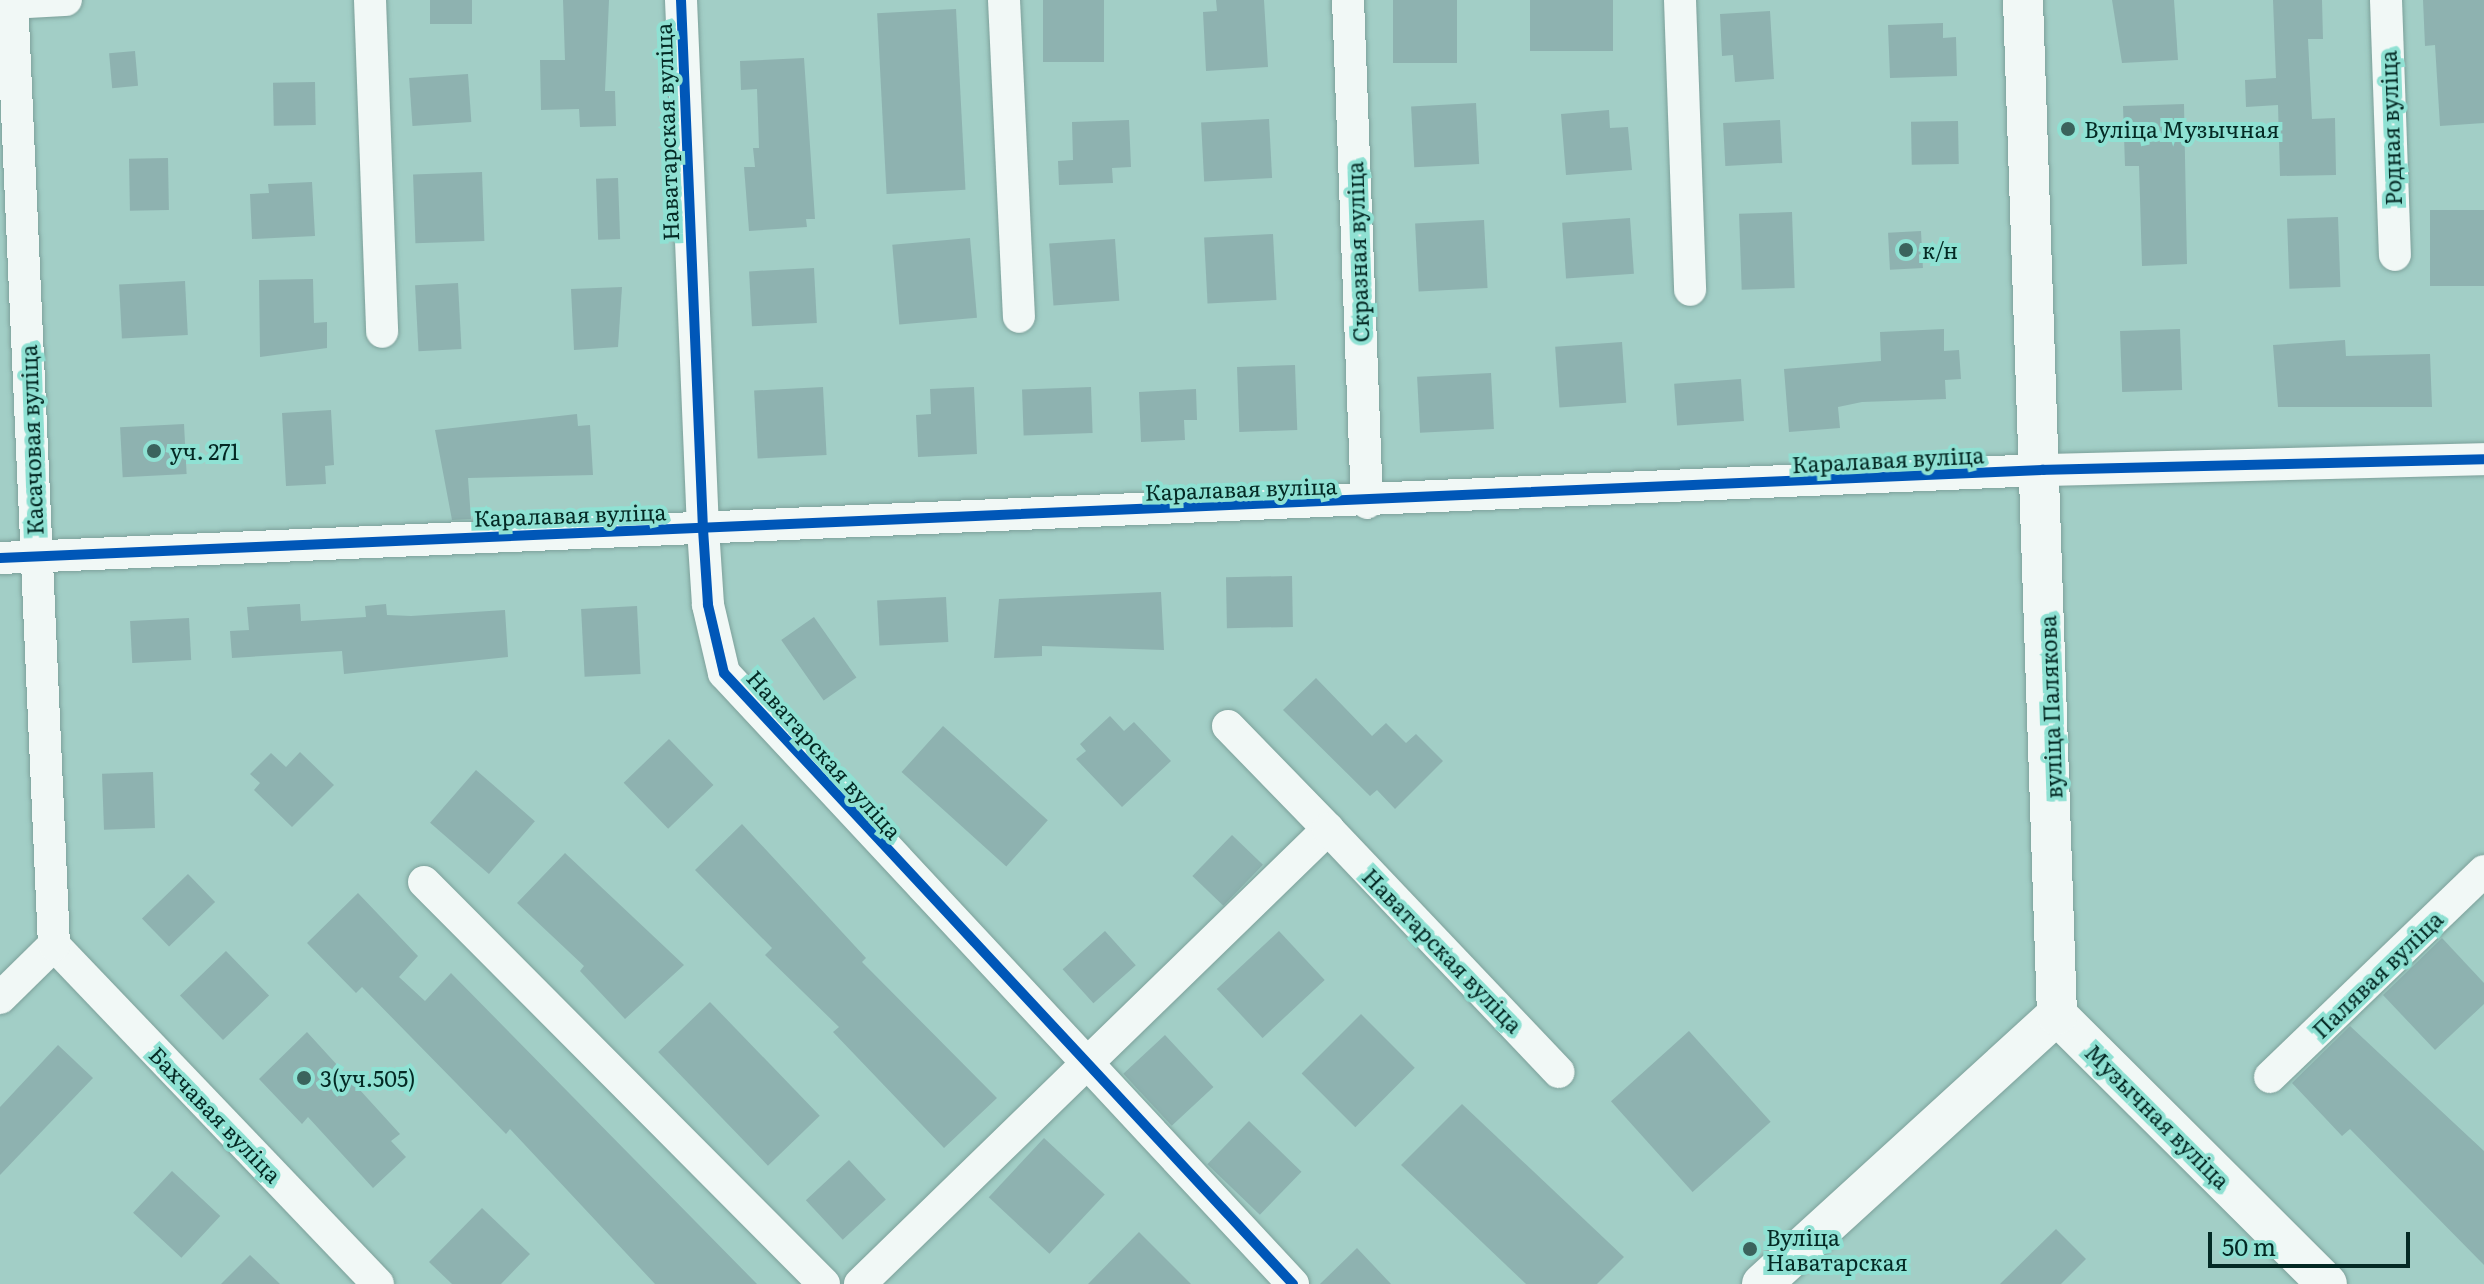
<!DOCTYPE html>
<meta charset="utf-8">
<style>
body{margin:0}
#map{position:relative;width:2484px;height:1284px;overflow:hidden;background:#a2cec6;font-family:Literata,serif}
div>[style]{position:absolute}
.building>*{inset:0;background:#8eb2b0;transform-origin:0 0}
.roads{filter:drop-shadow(0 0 2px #7ca09a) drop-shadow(0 0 2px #7ca09a)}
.minor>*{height:32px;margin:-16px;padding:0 16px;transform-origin:16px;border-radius:16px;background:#f1f8f6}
.tertiary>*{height:40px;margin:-20px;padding:0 20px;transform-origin:20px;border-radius:20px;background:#f1f8f6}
.cycleway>*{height:10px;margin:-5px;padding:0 5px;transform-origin:5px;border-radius:5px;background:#0057b8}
.dots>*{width:22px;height:22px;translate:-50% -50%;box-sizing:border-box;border:4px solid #8fe1d3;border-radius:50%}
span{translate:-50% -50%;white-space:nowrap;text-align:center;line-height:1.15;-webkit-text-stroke:8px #8fe1d3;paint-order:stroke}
.street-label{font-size:22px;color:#042924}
.poi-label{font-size:22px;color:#042924}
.left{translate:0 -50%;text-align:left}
.scale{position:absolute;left:2208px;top:1232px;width:202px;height:36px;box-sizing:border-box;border:4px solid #042924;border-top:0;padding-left:10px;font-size:24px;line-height:28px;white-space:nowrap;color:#042924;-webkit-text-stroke:6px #8fe1d3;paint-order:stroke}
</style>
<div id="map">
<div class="building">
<i style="left:430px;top:0;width:42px;height:24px"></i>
<i style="clip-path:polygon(563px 0,609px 0,605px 91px,615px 91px,616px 126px,580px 127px,579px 109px,541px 110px,540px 60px,565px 60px)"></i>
<i style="left:1043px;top:0;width:61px;height:62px"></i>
<i style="clip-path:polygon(1216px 0,1264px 0,1268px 67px,1206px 71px,1203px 12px,1217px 11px)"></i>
<i style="left:1393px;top:0;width:64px;height:63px"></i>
<i style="left:1530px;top:0;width:83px;height:51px"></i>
<i style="clip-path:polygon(2112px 0,2174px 0,2178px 60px,2122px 63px)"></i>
<i style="clip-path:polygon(2273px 0,2322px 0,2323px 39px,2308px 39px,2312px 119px,2335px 118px,2336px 175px,2280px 176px,2278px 105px,2246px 107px,2245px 80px,2276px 78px)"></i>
<i style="clip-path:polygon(2423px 0,2484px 0,2484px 123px,2440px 126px,2435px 45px,2425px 46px)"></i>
<i style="left:956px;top:9px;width:181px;height:79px;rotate:87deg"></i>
<i style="clip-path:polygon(1770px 11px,1774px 79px,1735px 82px,1733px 55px,1722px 56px,1720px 14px)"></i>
<i style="clip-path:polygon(1943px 23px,1943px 38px,1956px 37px,1957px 76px,1890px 78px,1888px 25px)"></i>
<i style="left:135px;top:51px;width:35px;height:26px;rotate:85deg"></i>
<i style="clip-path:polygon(804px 58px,815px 219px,806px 219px,807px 227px,749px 231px,744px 167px,755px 167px,753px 148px,759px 148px,757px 89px,741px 90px,740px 61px)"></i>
<i style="left:468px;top:74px;width:48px;height:59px;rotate:86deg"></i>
<i style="left:315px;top:82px;width:43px;height:42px;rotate:89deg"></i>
<i style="left:1476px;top:103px;width:61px;height:65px;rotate:87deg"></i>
<i style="clip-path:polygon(2184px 104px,2187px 264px,2142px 266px,2139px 166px,2125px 166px,2123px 106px)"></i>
<i style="clip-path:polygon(1609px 110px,1610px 128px,1628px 127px,1632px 170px,1566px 175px,1561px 114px)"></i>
<i style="left:1269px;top:119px;width:59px;height:68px;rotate:87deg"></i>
<i style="clip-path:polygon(1129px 120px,1131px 167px,1112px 168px,1113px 183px,1059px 185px,1058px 161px,1073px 160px,1072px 122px)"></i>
<i style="left:1780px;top:120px;width:43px;height:57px;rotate:87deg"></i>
<i style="left:1958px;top:121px;width:43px;height:47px;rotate:89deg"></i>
<i style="left:168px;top:158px;width:52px;height:39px;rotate:89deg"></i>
<i style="left:482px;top:172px;width:69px;height:69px;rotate:88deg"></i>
<i style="left:618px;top:178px;width:61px;height:22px;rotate:88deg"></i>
<i style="clip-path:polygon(312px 182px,315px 236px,252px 239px,250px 194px,269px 193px,268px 184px)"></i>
<i style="left:2484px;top:210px;width:76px;height:54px;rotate:90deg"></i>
<i style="left:1792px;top:212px;width:76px;height:53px;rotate:88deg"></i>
<i style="left:2338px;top:217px;width:70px;height:51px;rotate:88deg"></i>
<i style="left:1630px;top:218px;width:56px;height:68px;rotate:86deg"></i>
<i style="left:1484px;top:220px;width:68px;height:69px;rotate:87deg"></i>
<i style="left:1921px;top:231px;width:37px;height:33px;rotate:87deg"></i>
<i style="left:1273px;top:234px;width:66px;height:69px;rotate:87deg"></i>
<i style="left:970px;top:238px;width:80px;height:78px;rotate:85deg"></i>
<i style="left:1115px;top:239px;width:62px;height:66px;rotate:86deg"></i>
<i style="left:814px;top:268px;width:55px;height:65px;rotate:87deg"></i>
<i style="clip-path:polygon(313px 279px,314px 323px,327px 322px,327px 348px,260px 357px,259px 280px)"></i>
<i style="left:185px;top:281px;width:54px;height:66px;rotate:87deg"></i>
<i style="left:458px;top:283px;width:66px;height:43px;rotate:87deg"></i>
<i style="clip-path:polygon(622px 287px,618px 347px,574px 350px,571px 289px)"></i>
<i style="clip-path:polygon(1944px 329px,1944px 351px,1959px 350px,1961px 379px,1945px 380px,1946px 399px,1862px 402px,1838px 407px,1840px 428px,1789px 432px,1784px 369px,1881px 361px,1880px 332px)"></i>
<i style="left:2180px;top:329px;width:61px;height:60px;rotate:88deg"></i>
<i style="clip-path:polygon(2345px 340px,2346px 356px,2430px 354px,2432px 407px,2278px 407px,2273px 345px)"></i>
<i style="left:1622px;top:342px;width:61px;height:67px;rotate:86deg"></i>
<i style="left:1295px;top:365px;width:65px;height:58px;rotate:88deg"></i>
<i style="left:1491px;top:373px;width:56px;height:74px;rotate:87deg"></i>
<i style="left:1741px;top:379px;width:42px;height:67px;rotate:86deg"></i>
<i style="left:823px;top:387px;width:68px;height:69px;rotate:87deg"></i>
<i style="clip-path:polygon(974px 387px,977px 454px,918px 457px,916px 415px,931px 414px,930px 389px)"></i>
<i style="left:1091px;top:387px;width:46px;height:69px;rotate:88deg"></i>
<i style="clip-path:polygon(1196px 389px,1197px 420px,1184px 420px,1185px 440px,1141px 442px,1139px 392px)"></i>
<i style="clip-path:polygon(331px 410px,334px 465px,325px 466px,326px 484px,286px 486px,282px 413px)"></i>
<i style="clip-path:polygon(577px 414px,578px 426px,590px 425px,593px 475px,468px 478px,471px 519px,452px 520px,435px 430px)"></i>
<i style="left:184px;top:424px;width:50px;height:64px;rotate:87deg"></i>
<i style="left:1292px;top:576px;width:51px;height:66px;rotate:89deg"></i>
<i style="clip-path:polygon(1161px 592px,1164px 650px,1042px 646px,1042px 656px,994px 658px,999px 599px)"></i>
<i style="left:946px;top:597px;width:45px;height:69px;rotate:87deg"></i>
<i style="clip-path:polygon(300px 604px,301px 621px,366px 617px,365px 606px,386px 604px,387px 615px,411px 616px,505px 610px,508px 657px,344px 674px,342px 651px,232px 658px,230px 631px,249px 630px,247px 607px)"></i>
<i style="left:637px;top:606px;width:68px;height:56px;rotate:87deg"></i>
<i style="left:814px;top:617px;width:74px;height:40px;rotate:55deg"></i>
<i style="left:189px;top:618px;width:42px;height:59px;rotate:87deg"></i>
<i style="clip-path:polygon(1316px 678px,1372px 736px,1386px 723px,1406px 743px,1416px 734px,1443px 761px,1395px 809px,1377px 790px,1370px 796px,1283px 710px)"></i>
<i style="clip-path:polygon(1110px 716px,1124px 731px,1134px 722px,1171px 761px,1122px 807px,1076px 759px,1086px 751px,1080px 744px)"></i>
<i style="left:943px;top:726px;width:141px;height:62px;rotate:42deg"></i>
<i style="left:669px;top:739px;width:64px;height:63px;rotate:46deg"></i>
<i style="clip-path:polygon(300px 752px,334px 785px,292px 827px,254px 790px,260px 783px,250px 774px,271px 753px,286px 767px)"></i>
<i style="left:476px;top:770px;width:78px;height:70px;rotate:41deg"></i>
<i style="left:153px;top:772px;width:56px;height:51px;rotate:88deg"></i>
<i style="clip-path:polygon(742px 824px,866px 958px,862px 962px,997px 1098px,944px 1148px,833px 1032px,839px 1027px,765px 955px,772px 948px,695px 870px)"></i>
<i style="left:1232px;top:835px;width:43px;height:57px;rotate:44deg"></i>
<i style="clip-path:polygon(565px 853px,684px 965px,625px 1019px,580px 971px,584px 966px,517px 903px)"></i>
<i style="left:188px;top:874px;width:39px;height:64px;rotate:46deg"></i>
<i style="clip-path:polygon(358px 893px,418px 956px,399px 977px,425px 1001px,451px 973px,757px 1284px,655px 1284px,510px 1129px,506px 1134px,362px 987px,356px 993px,307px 943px)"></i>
<i style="left:1105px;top:931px;width:46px;height:57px;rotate:48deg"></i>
<i style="left:1279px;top:931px;width:67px;height:85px;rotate:47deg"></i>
<i style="clip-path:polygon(2442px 938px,2484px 983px,2484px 1004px,2435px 1050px,2383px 995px)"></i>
<i style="left:226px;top:951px;width:62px;height:64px;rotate:46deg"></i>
<i style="left:710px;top:1002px;width:158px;height:72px;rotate:46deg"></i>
<i style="left:1361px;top:1014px;width:76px;height:84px;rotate:45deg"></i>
<i style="clip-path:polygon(2350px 1026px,2484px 1151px,2484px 1265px,2350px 1129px,2342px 1136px,2292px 1083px)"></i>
<i style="left:1689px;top:1031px;width:122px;height:105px;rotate:48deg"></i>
<i style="clip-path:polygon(307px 1032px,400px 1134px,391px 1141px,406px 1157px,373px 1188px,308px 1117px,302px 1124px,259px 1079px)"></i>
<i style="left:1165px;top:1035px;width:71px;height:57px;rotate:47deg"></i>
<i style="clip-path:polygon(58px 1045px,93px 1078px,0 1175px,0 1107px)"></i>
<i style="clip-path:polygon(1462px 1104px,1624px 1257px,1597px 1284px,1526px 1284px,1401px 1165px)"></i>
<i style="left:1249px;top:1121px;width:73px;height:60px;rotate:44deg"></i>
<i style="left:1044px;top:1138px;width:83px;height:81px;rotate:43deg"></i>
<i style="left:849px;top:1160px;width:54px;height:59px;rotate:47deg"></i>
<i style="left:172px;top:1171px;width:66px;height:57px;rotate:43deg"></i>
<i style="clip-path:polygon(482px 1208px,530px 1254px,501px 1284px,452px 1284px,429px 1262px)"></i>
<i style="clip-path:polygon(2056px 1229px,2086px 1259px,2061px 1284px,2000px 1284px)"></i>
<i style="clip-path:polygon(1139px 1232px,1191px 1284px,1088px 1284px)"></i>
<i style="clip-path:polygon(1357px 1248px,1391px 1284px,1320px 1284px)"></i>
<i style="clip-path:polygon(250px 1255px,280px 1284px,221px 1284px)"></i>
</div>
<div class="roads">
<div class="minor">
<i style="left:370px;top:0;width:332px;rotate:87.9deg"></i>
<i style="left:681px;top:0;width:529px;rotate:87.62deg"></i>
<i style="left:703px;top:529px;width:76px;rotate:86.2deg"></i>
<i style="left:708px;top:605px;width:70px;rotate:76.8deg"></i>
<i style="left:724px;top:673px;width:835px;rotate:47.04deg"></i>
<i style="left:1004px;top:0;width:317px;rotate:87.3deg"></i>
<i style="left:1348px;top:0;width:503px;rotate:87.84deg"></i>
<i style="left:1680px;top:0;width:290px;rotate:88deg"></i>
<i style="left:2386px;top:0;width:255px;rotate:88deg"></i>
<i style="left:12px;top:3px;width:54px;rotate:-3.2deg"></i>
<i style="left:0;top:558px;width:2045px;rotate:-2.47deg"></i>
<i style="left:2043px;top:470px;width:441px;rotate:-1.4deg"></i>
<i style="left:1228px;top:726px;width:144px;rotate:45.8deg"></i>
<i style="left:424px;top:882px;width:567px;rotate:45.14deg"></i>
<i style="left:54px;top:945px;width:469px;rotate:46.3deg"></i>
<i style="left:0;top:998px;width:76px;rotate:-44.5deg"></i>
<i style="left:54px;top:945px;width:946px;rotate:-92.54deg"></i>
<i style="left:2270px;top:1077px;width:297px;rotate:-43.9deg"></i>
<i style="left:860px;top:1284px;width:653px;rotate:-44.19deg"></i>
<i style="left:1328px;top:829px;width:335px;rotate:46.5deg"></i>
</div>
<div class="tertiary">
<i style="left:2057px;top:1015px;width:381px;rotate:44.9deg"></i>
<i style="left:1762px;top:1284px;width:399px;rotate:-42.4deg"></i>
<i style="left:2057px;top:1015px;width:1016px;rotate:-91.92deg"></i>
</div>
</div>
<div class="cycleway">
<i style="left:681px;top:0;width:529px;rotate:87.62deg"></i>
<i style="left:703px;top:529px;width:76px;rotate:86.2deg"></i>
<i style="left:708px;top:605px;width:70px;rotate:76.8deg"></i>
<i style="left:724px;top:673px;width:835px;rotate:47.04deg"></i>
<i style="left:0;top:558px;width:2045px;rotate:-2.47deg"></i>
<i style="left:2043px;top:470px;width:441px;rotate:-1.4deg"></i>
</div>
<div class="dots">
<i style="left:2068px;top:129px;background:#3b635d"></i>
<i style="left:1906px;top:250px;background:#3b635d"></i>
<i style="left:154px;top:451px;background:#3b635d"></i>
<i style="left:304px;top:1078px;background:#3b635d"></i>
<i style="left:1750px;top:1249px;background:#3b635d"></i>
</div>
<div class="street-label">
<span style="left:2390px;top:128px;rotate:-92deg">Родная вуліца</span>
<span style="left:666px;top:132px;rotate:-92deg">Наватарская вуліца</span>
<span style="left:1357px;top:252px;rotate:-92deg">Скразная вуліца</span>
<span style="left:31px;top:440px;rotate:-92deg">Касачовая вуліца</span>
<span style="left:1888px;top:459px;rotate:-3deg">Каралавая вуліца</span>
<span style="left:1241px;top:488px;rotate:-2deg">Каралавая вуліца</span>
<span style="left:570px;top:514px;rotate:-2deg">Каралавая вуліца</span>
<span style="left:2050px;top:707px;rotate:-92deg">вуліца Палякова</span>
<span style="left:825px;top:754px;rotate:48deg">Наватарская вуліца</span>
<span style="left:1443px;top:950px;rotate:46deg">Наватарская вуліца</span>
<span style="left:2377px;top:974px;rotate:-44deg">Палявая вуліца</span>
<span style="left:216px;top:1114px;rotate:46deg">Бахчавая вуліца</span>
<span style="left:2158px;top:1116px;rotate:45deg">Музычная вуліца</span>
</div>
<div class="poi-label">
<span class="left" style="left:2084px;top:129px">Вуліца Музычная</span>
<span class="left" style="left:1922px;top:250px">к/н</span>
<span class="left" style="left:170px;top:451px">уч. 271</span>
<span class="left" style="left:320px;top:1078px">3(уч.505)</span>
<span class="left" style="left:1766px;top:1249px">Вуліца<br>Наватарская</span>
</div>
<div class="scale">50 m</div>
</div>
